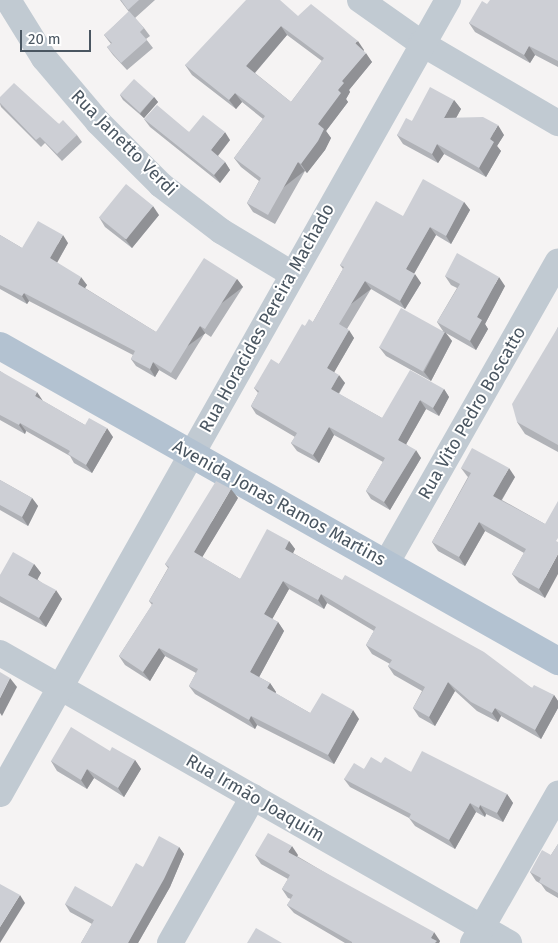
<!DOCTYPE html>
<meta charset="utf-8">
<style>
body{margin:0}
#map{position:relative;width:558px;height:943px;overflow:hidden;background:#f5f3f3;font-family:"Fira Sans",sans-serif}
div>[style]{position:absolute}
.minor>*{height:26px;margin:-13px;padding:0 13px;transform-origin:13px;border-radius:13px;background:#c1cad2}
.major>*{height:28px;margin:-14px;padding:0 14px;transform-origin:14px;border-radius:14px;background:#b3c2d1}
.wall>*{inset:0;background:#b0b2b7}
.shaded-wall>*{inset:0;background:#909195;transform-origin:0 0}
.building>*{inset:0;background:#cdcfd5;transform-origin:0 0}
span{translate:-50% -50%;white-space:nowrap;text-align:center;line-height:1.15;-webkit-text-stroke:4px #fff;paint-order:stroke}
.street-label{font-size:18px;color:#4a5661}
.scale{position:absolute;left:20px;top:30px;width:71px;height:22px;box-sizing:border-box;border:2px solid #4a5661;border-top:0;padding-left:6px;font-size:15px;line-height:18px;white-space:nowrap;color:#4a5661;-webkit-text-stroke:4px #fff;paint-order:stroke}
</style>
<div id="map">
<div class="minor">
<i style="left:8px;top:0;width:68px;rotate:58.2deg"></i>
<i style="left:44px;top:58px;width:84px;rotate:49.8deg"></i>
<i style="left:98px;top:122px;width:89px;rotate:45deg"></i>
<i style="left:161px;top:185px;width:76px;rotate:37.5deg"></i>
<i style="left:221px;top:231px;width:83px;rotate:31.2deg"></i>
<i style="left:360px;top:0;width:75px;rotate:35.2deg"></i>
<i style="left:421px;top:43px;width:159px;rotate:30.3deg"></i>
<i style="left:386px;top:564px;width:348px;rotate:-60.4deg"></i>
<i style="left:0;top:653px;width:586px;rotate:29.67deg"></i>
<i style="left:0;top:794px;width:912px;rotate:-60.57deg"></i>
<i style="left:170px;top:943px;width:168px;rotate:-60.4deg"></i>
<i style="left:473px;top:943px;width:172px;rotate:-60.3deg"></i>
</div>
<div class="major">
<i style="left:0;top:346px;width:641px;rotate:29.45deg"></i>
</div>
<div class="wall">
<i style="clip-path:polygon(120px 0,155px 0,135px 18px,144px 28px,150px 36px,146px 39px,153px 48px,127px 70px,113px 55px,107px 47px,111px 44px,104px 35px,129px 12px)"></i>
<i style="clip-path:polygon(558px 0,558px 67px,535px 55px,530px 63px,475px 32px,469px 23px,487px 4px)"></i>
<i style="clip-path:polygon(evenodd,298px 16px,364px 50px,363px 51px,372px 62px,349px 90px,350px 92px,346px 99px,348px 102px,326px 131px,331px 138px,325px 150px,307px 173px,305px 171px,275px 224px,253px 212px,247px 203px,259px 181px,241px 167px,234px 158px,263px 119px,242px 102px,236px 109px,192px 75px,185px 65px,298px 16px,287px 35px,322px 61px,291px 102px,255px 73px,287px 35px)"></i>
<i style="clip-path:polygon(120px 95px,154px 97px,158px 102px,144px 118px,123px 100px)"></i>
<i style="clip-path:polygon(0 97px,59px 124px,77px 135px,82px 142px,62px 161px,45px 143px,41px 147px,1px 107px,0 104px)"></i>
<i style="clip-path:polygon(454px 100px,461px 109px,456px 118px,504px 135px,497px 146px,501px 151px,486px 177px,444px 154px,438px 163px,403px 144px,397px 135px,412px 121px)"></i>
<i style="clip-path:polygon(144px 119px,189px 132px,230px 140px,218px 156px,225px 162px,230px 170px,220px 183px,150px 127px)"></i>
<i style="clip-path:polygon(464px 202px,470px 210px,451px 244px,436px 235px,414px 274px,421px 283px,405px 309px,371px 289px,347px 329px,354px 338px,334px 372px,345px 383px,339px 394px,382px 418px,444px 389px,449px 397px,439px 416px,426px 409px,406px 444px,421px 458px,390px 510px,371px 499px,366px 491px,383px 462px,334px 435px,319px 463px,297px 451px,291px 443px,295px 437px,256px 414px,251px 406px,258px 393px,254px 388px,279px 364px,305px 326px,313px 322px,343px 269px,340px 265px,403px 216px)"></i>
<i style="clip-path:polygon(159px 215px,132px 248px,105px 227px,99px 217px)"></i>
<i style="clip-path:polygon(0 235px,22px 248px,68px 243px,57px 263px,87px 285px,85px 288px,156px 332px,237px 279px,243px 287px,211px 337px,205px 333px,176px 380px,159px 370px,155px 377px,136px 366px,131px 359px,133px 355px,29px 301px,27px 304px,0 289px)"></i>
<i style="clip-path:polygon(445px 276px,505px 286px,485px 324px,488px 329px,476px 350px,446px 333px,452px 341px,431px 381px,386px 356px,379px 347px,443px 331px,437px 322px,457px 288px,451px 285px)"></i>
<i style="clip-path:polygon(558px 327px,558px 452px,525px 434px,517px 422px)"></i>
<i style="clip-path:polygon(0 371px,43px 401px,85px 425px,113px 437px,92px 473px,74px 463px,70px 456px,26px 431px,25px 434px,0 420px)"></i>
<i style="clip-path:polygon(461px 468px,515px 477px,502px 500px,545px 524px,545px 598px,519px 583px,512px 574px,524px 553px,485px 531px,465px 566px,438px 551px,432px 542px,468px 477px,467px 476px)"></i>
<i style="clip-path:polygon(0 480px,32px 498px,38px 506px,28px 526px,0 510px)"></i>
<i style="clip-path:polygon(238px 498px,202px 557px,240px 579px,289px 541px,295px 549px,293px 553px,532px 688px,554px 695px,558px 701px,558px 708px,541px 739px,501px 716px,498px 722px,477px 711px,455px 691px,435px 726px,419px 717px,413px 708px,422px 691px,394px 675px,388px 666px,390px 664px,372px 654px,366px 645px,374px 631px,327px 603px,324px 609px,289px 589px,272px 619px,278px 622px,284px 631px,259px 677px,270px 683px,276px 692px,275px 693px,310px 713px,359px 719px,334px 764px,257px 725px,255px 729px,195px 694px,189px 686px,196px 673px,165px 656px,150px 681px,125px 665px,119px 656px,152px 605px,149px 601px,168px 568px,165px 564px)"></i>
<i style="clip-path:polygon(34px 564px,41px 573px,37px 579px,62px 599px,46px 627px,0 602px,0 575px)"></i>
<i style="clip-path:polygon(110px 751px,135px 760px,141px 769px,124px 797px,94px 778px,87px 789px,57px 771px,51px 761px)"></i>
<i style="clip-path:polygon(381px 763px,411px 772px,507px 794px,513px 803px,503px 822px,486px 814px,485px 817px,476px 812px,455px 849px,415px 826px,409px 818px,350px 787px,344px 779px,364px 769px)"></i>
<i style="clip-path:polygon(558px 844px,558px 898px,546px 891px,541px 884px,536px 881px,530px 872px,551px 855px)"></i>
<i style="clip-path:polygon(179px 847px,184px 854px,170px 887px,138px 943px,81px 943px,92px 924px,70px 912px,65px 904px,112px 907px,143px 867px)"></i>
<i style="clip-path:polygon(255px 855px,298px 855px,297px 856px,440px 941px,439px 943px,345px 943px,294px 913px,287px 905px,291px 899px,288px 898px,282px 889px,288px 879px,261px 864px)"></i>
</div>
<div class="shaded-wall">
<i style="clip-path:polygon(281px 26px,287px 35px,253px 75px,246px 66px)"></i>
<i style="clip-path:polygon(358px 41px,364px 50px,362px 53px,355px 43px)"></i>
<i style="clip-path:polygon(529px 46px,535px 55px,530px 63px,524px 55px)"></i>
<i style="clip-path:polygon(366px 53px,372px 62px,349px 90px,350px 92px,346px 99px,348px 102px,326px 131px,331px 138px,325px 150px,307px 173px,301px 164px,318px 124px,338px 90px,342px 81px)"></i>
<i style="clip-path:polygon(235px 93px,242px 102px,236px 109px,229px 100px)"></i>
<i style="clip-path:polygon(154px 97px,158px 102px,144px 118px,140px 114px)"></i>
<i style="clip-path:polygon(454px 100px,461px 109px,451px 127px,444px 118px)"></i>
<i style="clip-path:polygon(498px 125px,504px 135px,497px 146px,501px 151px,486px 177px,479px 168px,490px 139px)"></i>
<i style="clip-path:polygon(225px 132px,230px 140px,216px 158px,211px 150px)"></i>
<i style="clip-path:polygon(437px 144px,444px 154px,438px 163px,432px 154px)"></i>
<i style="clip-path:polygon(225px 162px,230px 170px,220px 183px,214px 175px)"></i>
<i style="left:298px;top:162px;width:11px;height:61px;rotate:52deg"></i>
<i style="clip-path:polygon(464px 202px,470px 210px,451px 244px,446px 236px)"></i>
<i style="clip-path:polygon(153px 206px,159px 215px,132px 248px,125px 239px)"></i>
<i style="clip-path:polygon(430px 227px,436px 235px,412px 277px,406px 269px)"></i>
<i style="clip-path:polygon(63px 235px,68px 243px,55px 266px,50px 258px)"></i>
<i style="clip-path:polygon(415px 274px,421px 283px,405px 309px,400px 301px)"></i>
<i style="clip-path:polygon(81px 277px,87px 285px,83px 291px,78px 284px)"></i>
<i style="clip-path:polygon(499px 277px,505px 286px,485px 324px,488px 329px,476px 350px,470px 341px,477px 317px)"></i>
<i style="left:237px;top:279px;width:10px;height:59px;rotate:53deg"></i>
<i style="left:365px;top:281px;width:10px;height:50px;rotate:53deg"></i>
<i style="clip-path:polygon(24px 293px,29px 301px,27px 304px,22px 296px)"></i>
<i style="left:200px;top:326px;width:9px;height:55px;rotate:54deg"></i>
<i style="clip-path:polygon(349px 330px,354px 338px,332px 376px,327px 368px)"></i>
<i style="clip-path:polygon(445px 332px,452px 341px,431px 381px,424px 372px)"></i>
<i style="clip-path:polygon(153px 362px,159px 370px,155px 377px,150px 369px)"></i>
<i style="clip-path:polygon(339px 375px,345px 383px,336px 397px,331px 389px)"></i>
<i style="clip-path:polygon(444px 389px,449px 397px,439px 416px,433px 408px)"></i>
<i style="clip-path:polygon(37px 392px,43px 401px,35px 396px)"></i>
<i style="clip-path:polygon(420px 400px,426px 409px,404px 448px,398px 440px)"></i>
<i style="clip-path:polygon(20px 423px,26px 431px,25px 434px,19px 425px)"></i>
<i style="clip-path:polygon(329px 427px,334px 435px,319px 463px,313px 455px)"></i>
<i style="clip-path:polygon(107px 428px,113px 437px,92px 473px,86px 465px)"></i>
<i style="clip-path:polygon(416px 450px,421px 458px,390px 510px,384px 502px)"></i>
<i style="clip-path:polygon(509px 468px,515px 477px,499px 504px,493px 496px)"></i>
<i style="clip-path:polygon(231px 489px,238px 498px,200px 561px,194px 552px)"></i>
<i style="clip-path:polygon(32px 498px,38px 506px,28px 526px,22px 517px)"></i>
<i style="clip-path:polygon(479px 522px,485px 531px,465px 566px,459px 557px)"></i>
<i style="clip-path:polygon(289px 541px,295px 549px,291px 557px,285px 549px)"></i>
<i style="clip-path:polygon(558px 554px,558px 574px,545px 598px,539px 589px)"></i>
<i style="clip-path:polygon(34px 564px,41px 573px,35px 584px,28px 575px)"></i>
<i style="clip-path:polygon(283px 581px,289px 589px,270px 623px,264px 614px)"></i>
<i style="clip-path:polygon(56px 590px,62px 599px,46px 627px,39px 618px)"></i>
<i style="clip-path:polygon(321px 594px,327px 603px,324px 609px,318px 600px)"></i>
<i style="clip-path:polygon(278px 622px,284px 631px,257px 681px,250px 672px)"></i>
<i style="clip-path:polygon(159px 648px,165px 656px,150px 681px,143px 672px)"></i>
<i style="clip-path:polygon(10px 678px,17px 687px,2px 716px,0 713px,0 698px)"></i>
<i style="clip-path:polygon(448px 682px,455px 691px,435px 726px,429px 717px)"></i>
<i style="clip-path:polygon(270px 683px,276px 692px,273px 697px,267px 688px)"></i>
<i style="clip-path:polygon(554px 695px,558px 701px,558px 708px,541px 739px,535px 730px)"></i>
<i style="clip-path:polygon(495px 708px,501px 716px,498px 722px,492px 713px)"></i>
<i style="clip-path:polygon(353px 710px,359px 719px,334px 764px,328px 755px)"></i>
<i style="clip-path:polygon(251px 716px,257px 725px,255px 729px,249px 720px)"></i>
<i style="clip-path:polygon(135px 760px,141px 769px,124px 797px,118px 788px)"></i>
<i style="clip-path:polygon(87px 769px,94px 778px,87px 789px,81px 780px)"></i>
<i style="clip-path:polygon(507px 794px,513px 803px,503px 822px,497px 813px)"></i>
<i style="clip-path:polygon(470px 803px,476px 812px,455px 849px,449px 840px)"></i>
<i style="clip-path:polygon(480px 805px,486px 814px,485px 817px,479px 808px)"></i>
<i style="clip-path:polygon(292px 846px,298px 855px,295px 860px,288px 852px)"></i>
<i style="clip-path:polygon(179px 847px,184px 854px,170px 887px,138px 943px,128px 943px)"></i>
<i style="clip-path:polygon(20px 895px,25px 903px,0 943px,0 927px)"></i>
<i style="clip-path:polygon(434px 932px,440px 941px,439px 943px,435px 943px,431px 938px)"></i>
</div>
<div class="building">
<i style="clip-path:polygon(121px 0,139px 0,128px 10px)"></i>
<i style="clip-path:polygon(evenodd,246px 0,280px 0,298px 16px,311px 4px,358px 41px,355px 43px,366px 53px,342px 81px,344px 83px,338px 90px,341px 93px,318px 124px,324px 129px,318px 141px,301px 164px,298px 162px,268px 215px,247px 203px,261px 178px,234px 158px,265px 116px,235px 93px,229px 100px,185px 65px,246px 0,281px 26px,324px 58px,291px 102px,246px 66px,281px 26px)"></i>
<i style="clip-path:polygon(490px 0,558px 0,558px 61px,529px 46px,524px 55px,469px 23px,482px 1px,487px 4px)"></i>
<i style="clip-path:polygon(129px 11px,144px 28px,140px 32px,147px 40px,121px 63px,107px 47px,112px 43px,104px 35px)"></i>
<i style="left:134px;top:79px;width:27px;height:21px;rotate:42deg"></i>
<i style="clip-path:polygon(14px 83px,59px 124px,63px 120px,77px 135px,57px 154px,40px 137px,36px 140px,0 103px,0 97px)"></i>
<i style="clip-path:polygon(430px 87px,454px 100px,444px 118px,483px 117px,498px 125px,490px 139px,494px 142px,479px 168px,437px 144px,432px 154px,397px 135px,406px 118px,412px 121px)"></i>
<i style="clip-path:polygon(157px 105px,189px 132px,203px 115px,225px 132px,211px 150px,225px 162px,214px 175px,144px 119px)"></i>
<i style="clip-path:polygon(423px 179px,464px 202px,446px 236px,430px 227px,406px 269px,415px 274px,400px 301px,365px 281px,339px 324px,349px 330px,327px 368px,339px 375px,331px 389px,382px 418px,410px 370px,444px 389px,433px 408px,420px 400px,398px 440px,416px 450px,384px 502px,366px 491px,385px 458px,329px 427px,313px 455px,291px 443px,297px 433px,251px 406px,259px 391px,254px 388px,271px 359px,279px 364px,302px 324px,305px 326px,309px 319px,313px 322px,344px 267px,340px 265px,376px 201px,403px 216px)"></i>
<i style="left:126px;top:184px;width:35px;height:43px;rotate:39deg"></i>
<i style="clip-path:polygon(38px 221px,63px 235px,50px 258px,81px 277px,78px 284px,156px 332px,204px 258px,237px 279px,205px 329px,200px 326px,171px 373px,153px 362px,150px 369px,131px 359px,135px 351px,24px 293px,22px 296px,0 285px,0 235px,22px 248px)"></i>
<i style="clip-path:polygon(457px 253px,499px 277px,477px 317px,482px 320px,470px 341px,437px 322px,460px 284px,445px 276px)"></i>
<i style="left:401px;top:308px;width:50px;height:45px;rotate:29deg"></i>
<i style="clip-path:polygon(558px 327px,558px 445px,517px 422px,512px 404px)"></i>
<i style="clip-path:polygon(0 371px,37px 392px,35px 396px,85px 425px,89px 418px,107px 428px,86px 465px,68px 454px,70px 451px,20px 423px,19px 425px,0 415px)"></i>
<i style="clip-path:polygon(472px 448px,509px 468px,493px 496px,545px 524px,558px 501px,558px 538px,556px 541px,558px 542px,558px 554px,539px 589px,512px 574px,526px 549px,479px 522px,459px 557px,432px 542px,471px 473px,461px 468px)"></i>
<i style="clip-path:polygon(0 480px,32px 498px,22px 517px,0 505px)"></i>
<i style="clip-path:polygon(216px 481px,231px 489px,194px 552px,240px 579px,267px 529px,289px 541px,285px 549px,342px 580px,345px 575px,484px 652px,532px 688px,534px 685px,554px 695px,535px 730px,495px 708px,492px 713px,471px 702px,448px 682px,429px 717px,413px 708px,425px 687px,388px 666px,392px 660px,366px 645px,376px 627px,321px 594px,318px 600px,283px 581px,264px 614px,278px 622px,250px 672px,270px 683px,267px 688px,310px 713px,322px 693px,353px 710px,328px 755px,251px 716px,249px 720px,189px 686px,198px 669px,159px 648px,143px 672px,119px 656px,153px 603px,149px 601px,169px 567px,165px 564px)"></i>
<i style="clip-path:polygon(13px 552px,34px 564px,28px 575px,56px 590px,39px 618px,0 596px,0 575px)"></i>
<i style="clip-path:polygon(0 672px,10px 678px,0 698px)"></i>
<i style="clip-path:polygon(71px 727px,110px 751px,112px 747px,135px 760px,118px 788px,87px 769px,81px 780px,51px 761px)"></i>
<i style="clip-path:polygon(422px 751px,507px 794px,497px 813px,480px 805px,479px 808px,470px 803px,449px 840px,409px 818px,411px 814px,344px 779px,354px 763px,364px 769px,371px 757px,381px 763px,385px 757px,411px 772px)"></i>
<i style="clip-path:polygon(268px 833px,292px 846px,288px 852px,434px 932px,431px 938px,437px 941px,435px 943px,352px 943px,352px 942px,287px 905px,293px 895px,282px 889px,290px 875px,255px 855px)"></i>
<i style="clip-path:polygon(159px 836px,179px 847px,164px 879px,128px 943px,81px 943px,94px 920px,65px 904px,75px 886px,112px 907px,136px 863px,143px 867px)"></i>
<i style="clip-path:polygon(558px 844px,558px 893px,539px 882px,541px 878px,530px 872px,542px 850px,551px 855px)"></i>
<i style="clip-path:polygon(0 884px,20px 895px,0 927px)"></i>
<i style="clip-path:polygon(256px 928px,282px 943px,247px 943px)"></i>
</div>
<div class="street-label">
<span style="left:124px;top:143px;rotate:45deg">Rua Janetto Verdi</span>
<span style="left:267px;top:318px;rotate:-61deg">Rua Horacides Pereira Machado</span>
<span style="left:472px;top:413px;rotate:-60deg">Rua Vito Pedro Boscatto</span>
<span style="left:279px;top:503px;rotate:29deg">Avenida Jonas Ramos Martins</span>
<span style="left:255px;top:798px;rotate:30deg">Rua Irmão Joaquim</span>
</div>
<div class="scale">20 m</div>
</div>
